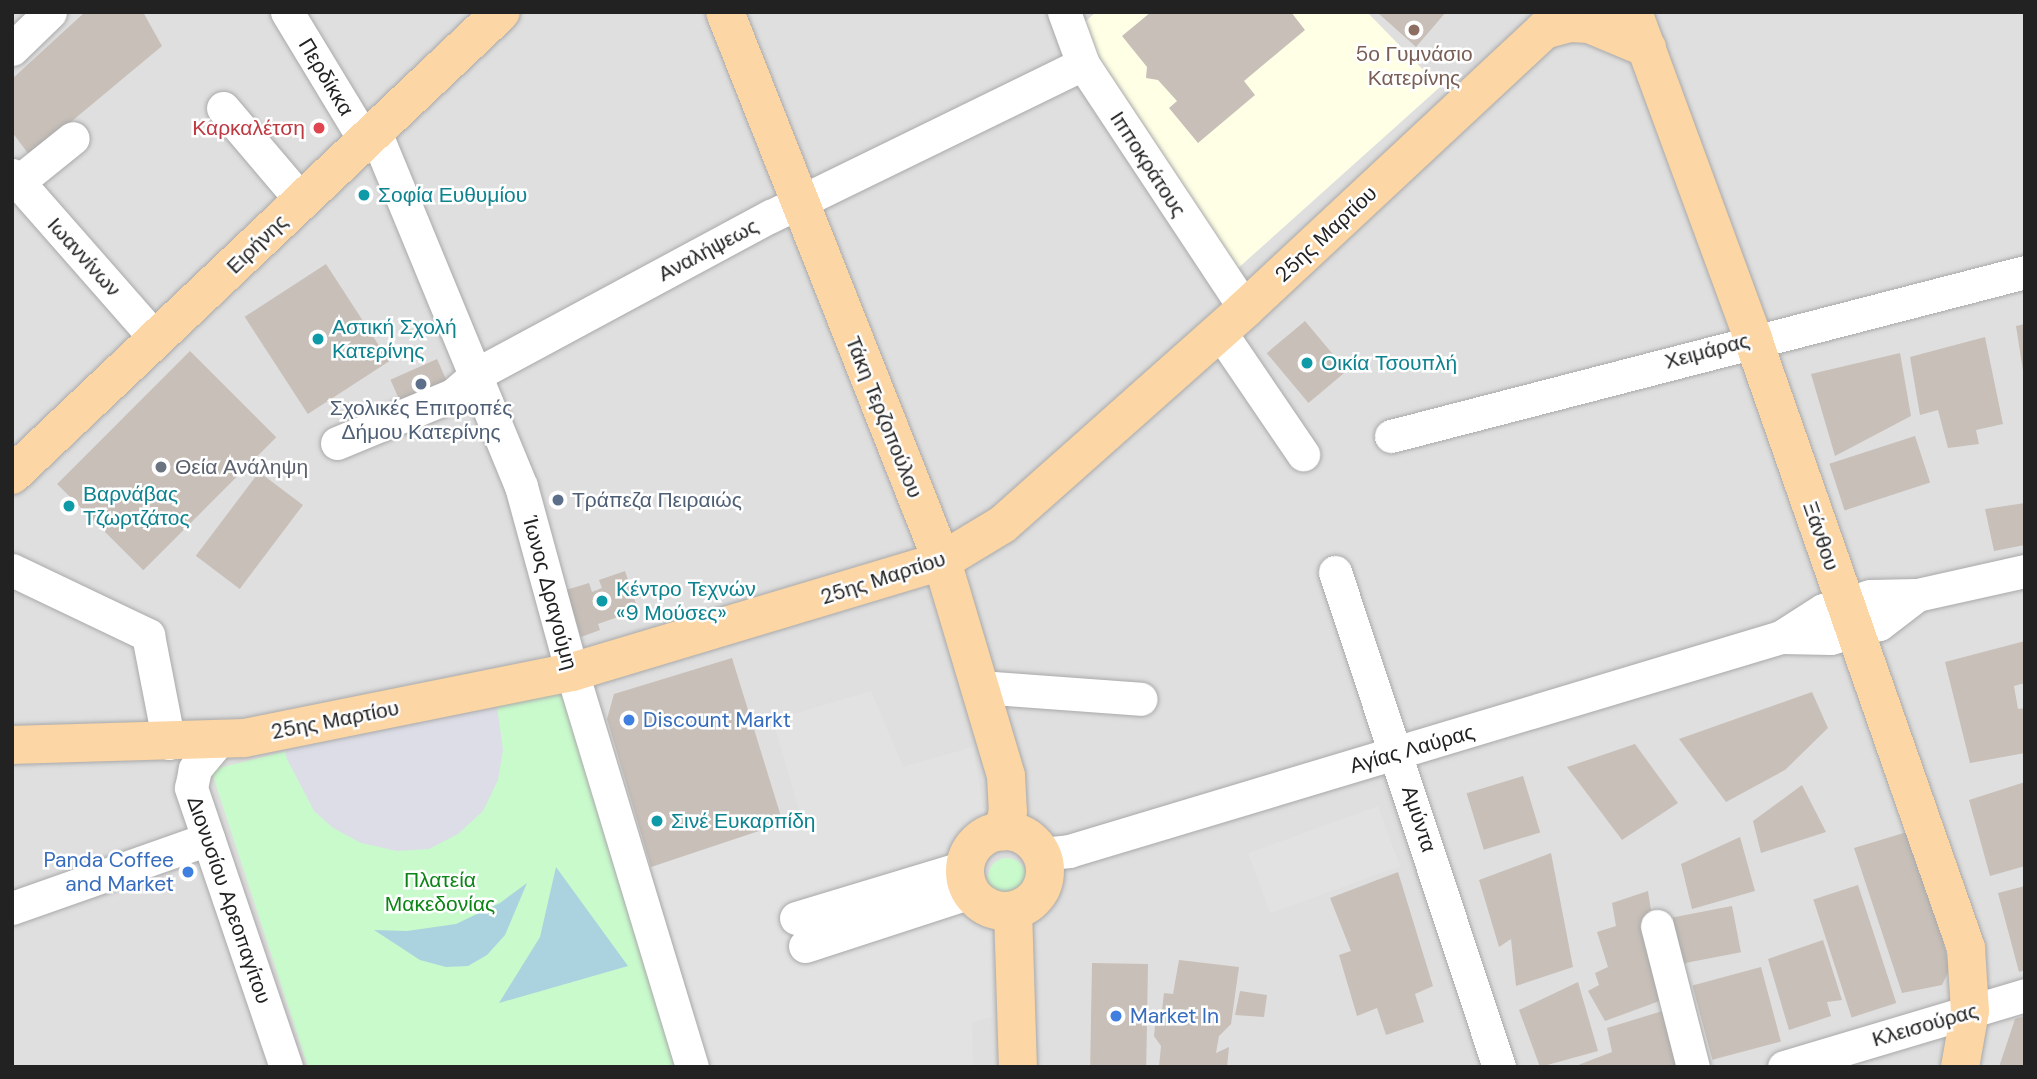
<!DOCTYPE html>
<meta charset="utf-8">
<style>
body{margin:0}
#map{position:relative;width:2037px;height:1079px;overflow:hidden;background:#f2efe9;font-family:"DM Sans",sans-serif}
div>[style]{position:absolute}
.residential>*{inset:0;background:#e0dfdf;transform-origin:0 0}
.education>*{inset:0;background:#ffffe5}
.park>*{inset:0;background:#c8facc}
.round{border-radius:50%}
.parking>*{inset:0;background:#e2e2e2;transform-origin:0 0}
.plaza>*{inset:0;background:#dddde8}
.water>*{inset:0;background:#aad3df}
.building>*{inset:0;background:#c7bfb8;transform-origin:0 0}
.roads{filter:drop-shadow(0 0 2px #a9a9a9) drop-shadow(0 0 2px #a9a9a9)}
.minor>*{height:33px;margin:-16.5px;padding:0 16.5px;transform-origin:16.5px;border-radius:16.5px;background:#fff}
.major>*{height:38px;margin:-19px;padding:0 19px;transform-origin:19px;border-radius:19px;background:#fcd6a4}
.major>.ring{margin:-19px;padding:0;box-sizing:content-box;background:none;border:38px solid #fcd6a4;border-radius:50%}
.dots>*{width:19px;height:19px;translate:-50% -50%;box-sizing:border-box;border:4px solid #fff;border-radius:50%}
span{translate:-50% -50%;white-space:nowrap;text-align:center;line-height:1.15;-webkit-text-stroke:5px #fff;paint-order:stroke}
.education-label{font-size:21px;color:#785e54}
.street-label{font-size:21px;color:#222}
.health-label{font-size:21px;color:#be3a42}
.right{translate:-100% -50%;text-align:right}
.culture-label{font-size:21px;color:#0d838f}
.left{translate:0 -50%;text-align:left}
.service-label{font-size:21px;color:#4e5e75}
.worship-label{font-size:21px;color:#5b616d}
.shop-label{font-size:21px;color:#366cbe}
.park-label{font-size:21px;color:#0c8416}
.frame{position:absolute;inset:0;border:14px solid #222;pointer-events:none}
</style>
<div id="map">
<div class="residential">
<i style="left:12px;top:12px;width:2013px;height:1055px"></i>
</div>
<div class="education">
<i style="clip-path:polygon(1096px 12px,1367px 12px,1440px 87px,1236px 270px,1076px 30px)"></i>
</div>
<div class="park">
<i style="clip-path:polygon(560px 682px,679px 1067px,308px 1067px,211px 770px)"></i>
<i class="round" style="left:988px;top:858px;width:38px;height:38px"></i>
</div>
<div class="parking">
<i style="clip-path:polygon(871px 691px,903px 767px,973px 747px,986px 823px,963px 841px,951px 864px,957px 907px,973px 924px,992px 930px,992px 1017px,972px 1022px,973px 1067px,710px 1067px,651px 867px,801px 817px,773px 720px)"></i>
<i style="left:1378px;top:806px;width:64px;height:138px;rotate:70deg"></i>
</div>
<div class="plaza">
<i style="clip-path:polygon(496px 699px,503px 750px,498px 780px,483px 811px,458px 834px,429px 849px,397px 851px,361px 843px,333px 828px,314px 811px,287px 759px,285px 751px)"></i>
</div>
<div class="water">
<i style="clip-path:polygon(556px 867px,628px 966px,499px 1003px,540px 937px)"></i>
<i style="clip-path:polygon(527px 883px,505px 935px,487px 955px,468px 966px,446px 967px,420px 960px,374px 930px,407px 931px,456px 924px,500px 903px)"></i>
</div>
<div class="building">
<i style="clip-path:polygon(85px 12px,143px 12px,162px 46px,30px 156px,12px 132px,12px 79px)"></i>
<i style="clip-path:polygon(1151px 12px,1291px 12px,1305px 30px,1244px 81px,1255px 95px,1198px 143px,1169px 108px,1177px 101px,1158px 80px,1146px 78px,1147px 67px,1122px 36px)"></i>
<i style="clip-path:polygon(1377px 12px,1446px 12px,1416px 47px)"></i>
<i style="left:326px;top:264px;width:116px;height:97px;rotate:57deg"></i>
<i style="left:1305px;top:321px;width:65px;height:50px;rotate:50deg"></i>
<i style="clip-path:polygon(2025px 324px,2025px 371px,2023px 371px,2016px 326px)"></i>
<i style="clip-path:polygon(1985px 337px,2003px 424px,1976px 430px,1979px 444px,1948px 448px,1938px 410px,1920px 415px,1910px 357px)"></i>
<i style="left:190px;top:351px;width:122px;height:188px;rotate:45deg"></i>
<i style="clip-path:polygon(1900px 353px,1911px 416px,1835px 456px,1811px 374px)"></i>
<i style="left:437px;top:359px;width:32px;height:51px;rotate:66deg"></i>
<i style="left:1915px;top:436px;width:49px;height:90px;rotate:72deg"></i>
<i style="left:259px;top:472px;width:55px;height:105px;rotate:37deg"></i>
<i style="clip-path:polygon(2025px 503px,2025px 545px,1994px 551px,1985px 509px)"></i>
<i style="clip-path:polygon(625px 571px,638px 610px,598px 624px,600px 630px,581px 637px,566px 590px,589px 583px,592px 592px,602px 588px,599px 580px)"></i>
<i style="clip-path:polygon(2025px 641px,2025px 683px,2014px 686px,2018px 709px,2025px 708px,2025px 753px,1970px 763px,1945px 662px)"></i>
<i style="clip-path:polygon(732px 658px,783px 823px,651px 867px,607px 719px,614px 694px)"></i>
<i style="clip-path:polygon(1812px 692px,1828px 728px,1785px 770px,1726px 802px,1679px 739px)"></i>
<i style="clip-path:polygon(1635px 744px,1678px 803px,1622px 840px,1567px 767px)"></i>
<i style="left:1523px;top:776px;width:59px;height:59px;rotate:73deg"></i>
<i style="clip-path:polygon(2025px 782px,2025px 866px,1990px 876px,1969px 800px)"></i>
<i style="clip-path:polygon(1802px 785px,1826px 832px,1761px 853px,1753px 821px)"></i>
<i style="clip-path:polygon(1907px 832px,1931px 892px,1950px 968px,1942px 985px,1902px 993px,1854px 848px)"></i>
<i style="clip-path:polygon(1740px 837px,1755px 891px,1692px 909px,1681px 864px)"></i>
<i style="clip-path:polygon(1551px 853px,1573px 967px,1516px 986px,1511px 939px,1499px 947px,1479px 880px)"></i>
<i style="clip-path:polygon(1398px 872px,1433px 986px,1415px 994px,1424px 1022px,1386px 1035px,1377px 1008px,1357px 1016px,1339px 955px,1351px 951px,1330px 898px)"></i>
<i style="left:1858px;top:885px;width:124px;height:47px;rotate:72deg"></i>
<i style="clip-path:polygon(2025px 886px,2025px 970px,2019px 972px,1998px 893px)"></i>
<i style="clip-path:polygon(1648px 891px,1665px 999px,1605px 1021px,1588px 991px,1599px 985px,1595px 973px,1608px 967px,1597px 932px,1616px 926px,1612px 903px)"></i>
<i style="left:1732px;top:906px;width:47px;height:62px;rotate:79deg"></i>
<i style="clip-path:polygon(1823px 940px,1842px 1000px,1827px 1002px,1831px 1016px,1789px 1030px,1768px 959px)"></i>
<i style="clip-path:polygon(1179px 960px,1239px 967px,1231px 1024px,1219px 1036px,1216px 1053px,1229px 1047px,1227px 1067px,1159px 1067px,1161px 1046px,1154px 1036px,1155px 1026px,1161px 1019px,1164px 993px,1173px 994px)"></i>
<i style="left:1092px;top:963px;width:56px;height:104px;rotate:1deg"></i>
<i style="left:1761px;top:967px;width:77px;height:71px;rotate:75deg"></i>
<i style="clip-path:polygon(1578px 982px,1598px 1051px,1540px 1067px,1519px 1010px)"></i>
<i style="clip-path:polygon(1240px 991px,1267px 995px,1264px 1017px,1235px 1015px)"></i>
<i style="clip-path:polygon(1669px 1009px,1685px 1067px,1573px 1067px,1612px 1052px,1607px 1028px)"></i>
<i style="clip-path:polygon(2025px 1016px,2025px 1067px,1999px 1067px,2015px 1019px)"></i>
</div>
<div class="roads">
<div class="minor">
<i style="left:287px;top:12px;width:151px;rotate:58.8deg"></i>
<i style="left:1064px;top:12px;width:55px;rotate:69.9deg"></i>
<i style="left:1083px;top:64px;width:294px;rotate:56.5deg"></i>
<i style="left:12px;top:49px;width:53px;rotate:-44.2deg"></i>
<i style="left:223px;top:108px;width:122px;rotate:49.7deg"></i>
<i style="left:375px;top:132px;width:383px;rotate:67.6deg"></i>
<i style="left:521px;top:486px;width:193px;rotate:74.7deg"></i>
<i style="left:572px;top:672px;width:413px;rotate:73.1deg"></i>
<i style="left:12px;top:175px;width:218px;rotate:48.7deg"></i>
<i style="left:18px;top:182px;width:70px;rotate:-38.7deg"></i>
<i style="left:1220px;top:332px;width:148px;rotate:55.8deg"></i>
<i style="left:1391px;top:436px;width:655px;rotate:-14.5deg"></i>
<i style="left:337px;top:443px;width:126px;rotate:-22.5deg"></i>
<i style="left:453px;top:395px;width:32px;rotate:-41deg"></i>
<i style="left:477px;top:374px;width:334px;rotate:-28.3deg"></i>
<i style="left:771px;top:216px;width:347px;rotate:-26deg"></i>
<i style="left:12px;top:570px;width:151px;rotate:25.5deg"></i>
<i style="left:148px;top:635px;width:110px;rotate:79deg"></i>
<i style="left:1335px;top:572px;width:521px;rotate:71.67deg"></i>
<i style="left:1781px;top:637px;width:50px;rotate:1.1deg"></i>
<i style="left:1831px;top:638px;width:50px;rotate:-16.3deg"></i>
<i style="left:1879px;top:624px;width:48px;rotate:-37.3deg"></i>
<i style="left:979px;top:687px;width:162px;rotate:4.2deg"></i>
<i style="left:219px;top:740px;width:38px;rotate:130deg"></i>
<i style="left:195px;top:769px;width:19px;rotate:102deg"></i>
<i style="left:191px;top:788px;width:295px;rotate:71.2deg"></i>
<i style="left:1042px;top:854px;width:27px;rotate:-6deg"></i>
<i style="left:1069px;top:851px;width:743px;rotate:-16.73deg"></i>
<i style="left:1781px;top:637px;width:50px;rotate:-32.7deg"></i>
<i style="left:1823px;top:610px;width:49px;rotate:-16.6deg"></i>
<i style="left:1870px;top:596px;width:47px;rotate:-1.2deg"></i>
<i style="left:1917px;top:595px;width:111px;rotate:-12.5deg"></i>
<i style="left:12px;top:908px;width:208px;rotate:-19.4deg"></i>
<i style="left:796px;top:918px;width:177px;rotate:-16.8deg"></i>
<i style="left:1657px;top:926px;width:146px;rotate:75.7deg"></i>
<i style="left:805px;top:946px;width:175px;rotate:-18deg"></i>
<i style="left:1784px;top:1067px;width:252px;rotate:-16.6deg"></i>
</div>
<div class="major">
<i style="left:725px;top:12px;width:590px;rotate:68.43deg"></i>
<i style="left:942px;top:561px;width:224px;rotate:73.4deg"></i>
<i style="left:1006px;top:776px;width:35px;rotate:87deg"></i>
<i style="left:1008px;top:811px;width:21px;rotate:104deg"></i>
<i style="left:1633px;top:12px;width:348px;rotate:69.8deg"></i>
<i style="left:1753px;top:339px;width:645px;rotate:70.72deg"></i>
<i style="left:1966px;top:948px;width:63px;rotate:86.4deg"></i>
<i style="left:1970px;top:1011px;width:57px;rotate:100.1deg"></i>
<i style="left:1544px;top:30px;width:27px;rotate:-15deg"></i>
<i style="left:1570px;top:23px;width:19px;rotate:3deg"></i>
<i style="left:1589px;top:24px;width:63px;rotate:22.5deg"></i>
<i style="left:12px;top:475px;width:673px;rotate:-43.44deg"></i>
<i style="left:12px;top:745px;width:232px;rotate:-1.7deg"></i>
<i style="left:244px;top:738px;width:335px;rotate:-11.4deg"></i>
<i style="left:572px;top:672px;width:386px;rotate:-16.7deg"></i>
<i style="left:942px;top:561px;width:71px;rotate:-31.2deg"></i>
<i style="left:1003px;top:524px;width:324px;rotate:-41.6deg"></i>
<i style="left:1245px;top:309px;width:436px;rotate:-43deg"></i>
<i class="ring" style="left:965px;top:831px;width:42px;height:42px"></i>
<i style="left:1013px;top:911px;width:156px;rotate:88.2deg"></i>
</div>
</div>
<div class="dots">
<i style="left:1414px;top:30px;background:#8d6e63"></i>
<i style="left:319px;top:128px;background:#e0444e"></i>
<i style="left:364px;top:195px;background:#0f9aa8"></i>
<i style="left:318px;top:339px;background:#0f9aa8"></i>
<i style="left:1307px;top:363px;background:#0f9aa8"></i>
<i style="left:421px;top:384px;background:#5c6f8a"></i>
<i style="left:161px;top:467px;background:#6b7280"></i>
<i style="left:558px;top:500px;background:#5c6f8a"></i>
<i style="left:69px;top:506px;background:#0f9aa8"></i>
<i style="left:602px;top:601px;background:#0f9aa8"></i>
<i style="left:629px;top:720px;background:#3f7fe0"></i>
<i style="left:657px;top:821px;background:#0f9aa8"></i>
<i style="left:188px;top:872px;background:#3f7fe0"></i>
<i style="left:1116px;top:1016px;background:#3f7fe0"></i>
</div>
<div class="education-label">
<span style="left:1414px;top:66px">5ο Γυμνάσιο<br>Κατερίνης</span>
</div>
<div class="street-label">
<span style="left:326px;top:77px;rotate:59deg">Περδίκκα</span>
<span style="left:1148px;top:164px;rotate:57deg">Ιπποκράτους</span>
<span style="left:1326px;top:234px;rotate:-43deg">25ης Μαρτίου</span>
<span style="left:257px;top:244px;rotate:-44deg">Ειρήνης</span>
<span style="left:708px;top:250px;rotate:-28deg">Αναλήψεως</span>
<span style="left:84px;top:257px;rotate:48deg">Ιωαννίνων</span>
<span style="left:1707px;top:351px;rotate:-15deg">Χειμάρας</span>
<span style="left:884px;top:417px;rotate:68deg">Τάκη Τερζοπούλου</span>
<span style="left:1821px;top:536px;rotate:71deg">Ξάνθου</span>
<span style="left:883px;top:578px;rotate:-18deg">25ης Μαρτίου</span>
<span style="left:550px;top:593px;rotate:75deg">Ίωνος Δραγούμη</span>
<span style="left:335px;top:720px;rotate:-11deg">25ης Μαρτίου</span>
<span style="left:1412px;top:749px;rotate:-16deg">Αγίας Λαύρας</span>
<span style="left:1419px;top:819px;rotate:72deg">Αμύντα</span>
<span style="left:229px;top:900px;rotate:71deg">Διονυσίου Αρεοπαγίτου</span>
<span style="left:1925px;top:1025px;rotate:-16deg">Κλεισούρας</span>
</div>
<div class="health-label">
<span class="right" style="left:305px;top:128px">Καρκαλέτση</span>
</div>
<div class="culture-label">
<span class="left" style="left:378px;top:195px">Σοφία Ευθυμίου</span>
<span class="left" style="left:332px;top:339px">Αστική Σχολή<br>Κατερίνης</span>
<span class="left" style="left:1321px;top:363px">Οικία Τσουπλή</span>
<span class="left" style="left:83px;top:506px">Βαρνάβας<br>Τζωρτζάτος</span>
<span class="left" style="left:616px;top:601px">Κέντρο Τεχνών<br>«9 Μούσες»</span>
<span class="left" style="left:671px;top:821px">Σινέ Ευκαρπίδη</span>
</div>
<div class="service-label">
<span style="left:421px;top:420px">Σχολικές Επιτροπές<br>Δήμου Κατερίνης</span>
<span class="left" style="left:572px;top:500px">Τράπεζα Πειραιώς</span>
</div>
<div class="worship-label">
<span class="left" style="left:175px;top:467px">Θεία Ανάληψη</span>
</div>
<div class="shop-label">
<span class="left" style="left:643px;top:720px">Discount Markt</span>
<span class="right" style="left:174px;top:872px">Panda Coffee<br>and Market</span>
<span class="left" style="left:1130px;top:1016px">Market In</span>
</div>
<div class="park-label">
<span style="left:440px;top:892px">Πλατεία<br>Μακεδονίας</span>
</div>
<div class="frame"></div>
</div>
